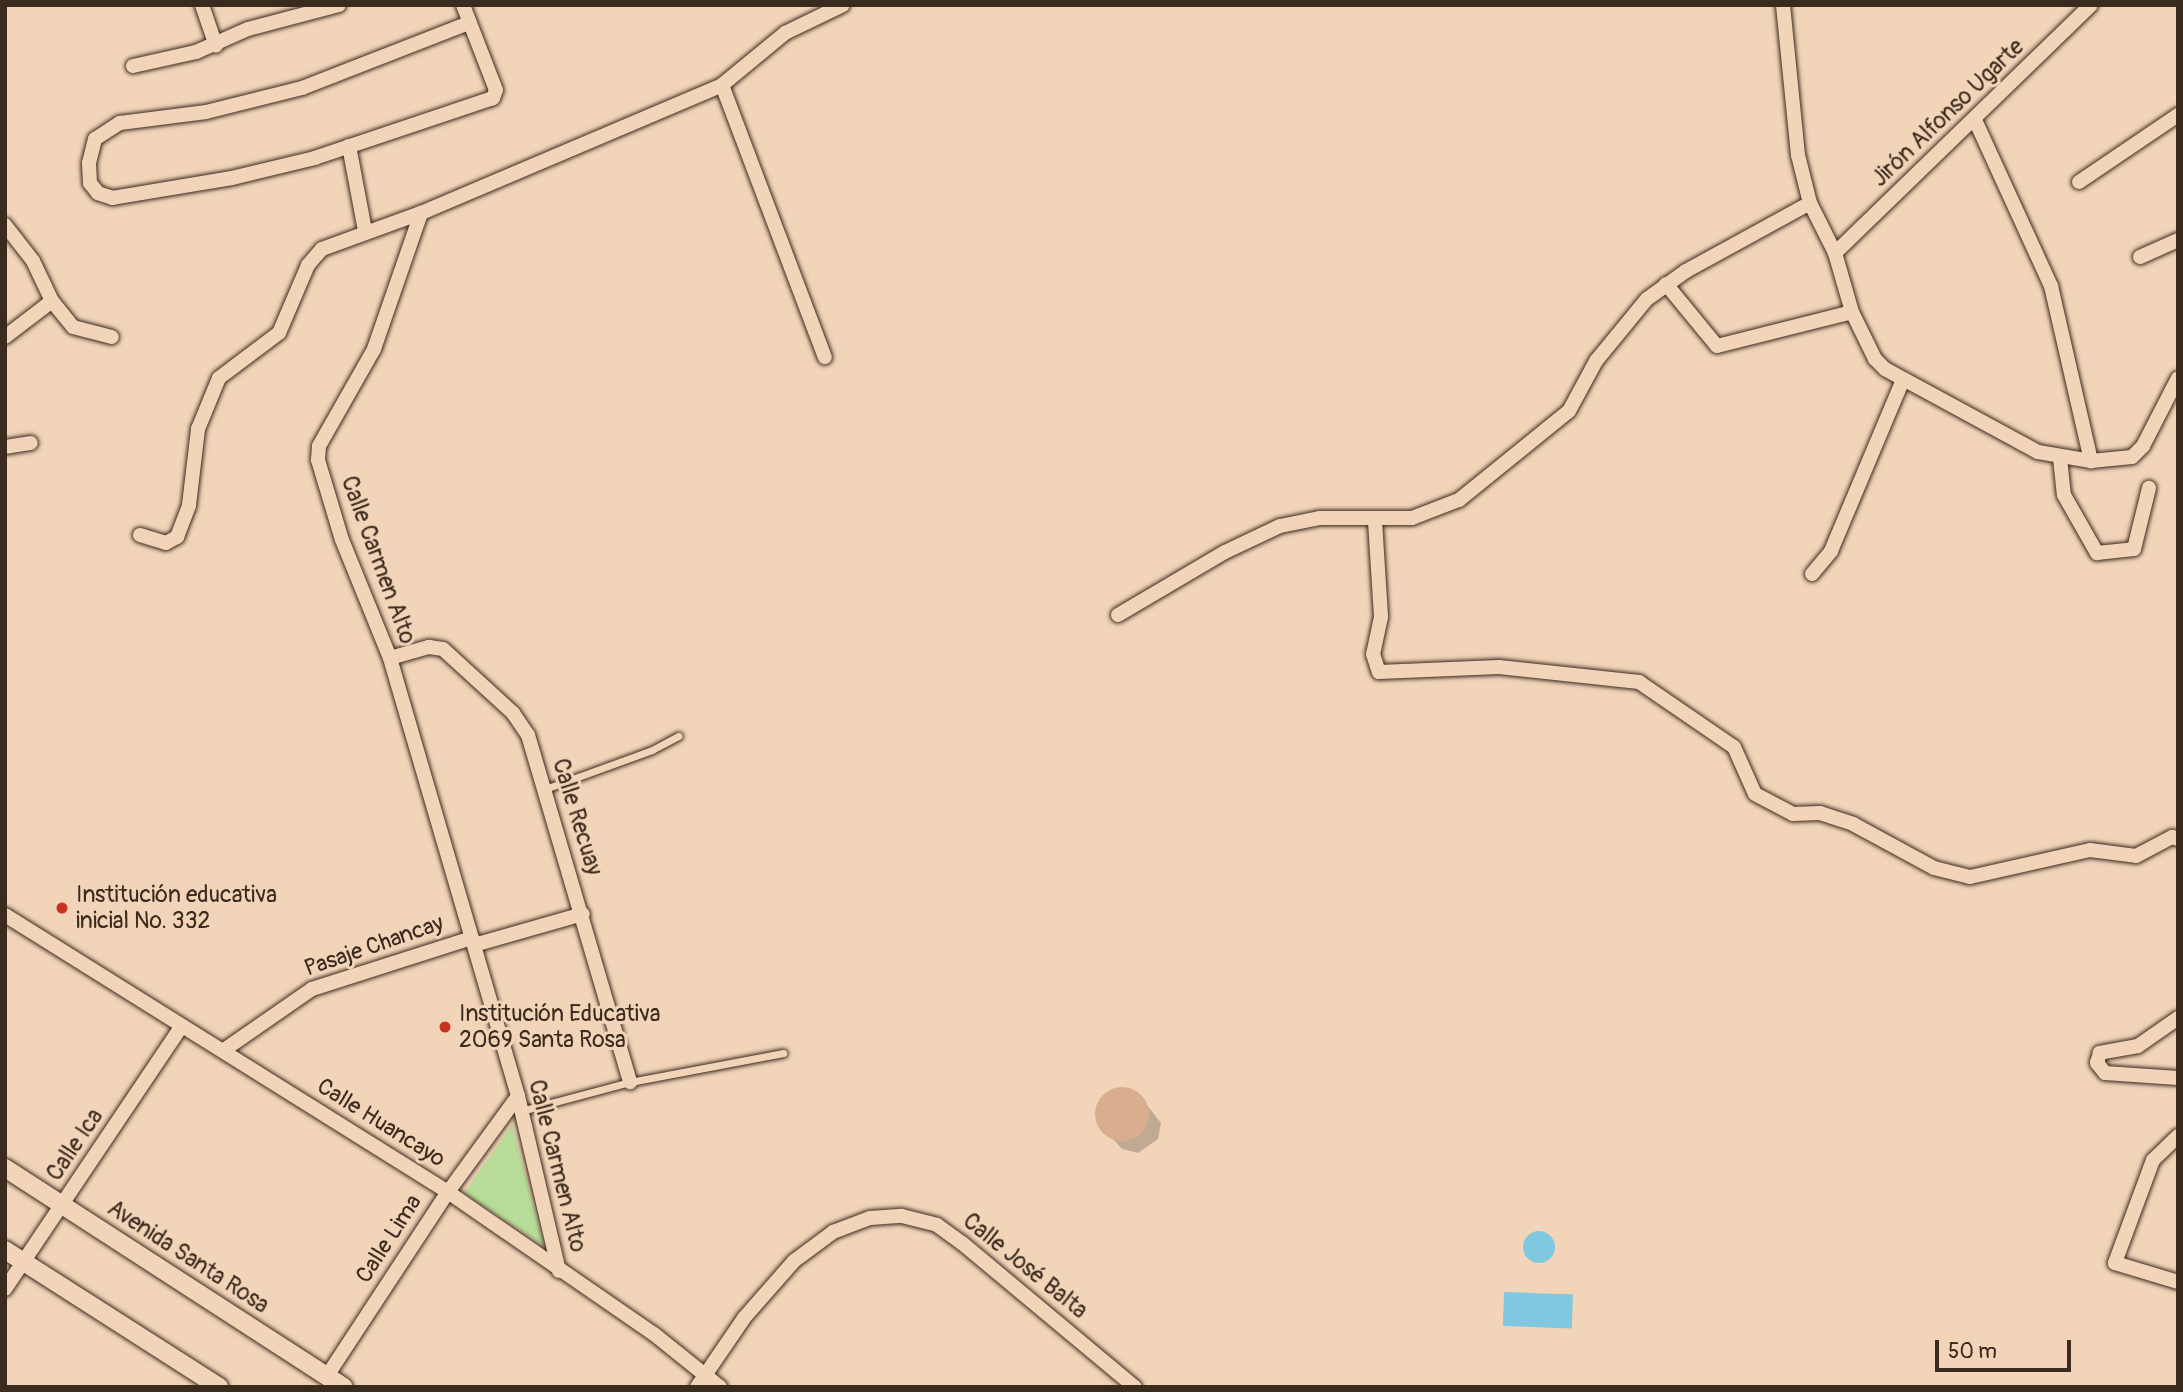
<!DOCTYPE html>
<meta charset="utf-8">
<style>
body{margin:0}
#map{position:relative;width:2183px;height:1392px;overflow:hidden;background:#f2d5b9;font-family:Pangolin,sans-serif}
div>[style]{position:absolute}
.green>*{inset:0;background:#b8dd98}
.water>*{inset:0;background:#80c8e0;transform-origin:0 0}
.round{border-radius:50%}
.shadow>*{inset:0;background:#0003}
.building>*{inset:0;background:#d8ae8f}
.roads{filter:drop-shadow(0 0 2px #3b2a1e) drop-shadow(0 0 2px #3b2a1e)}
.service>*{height:7px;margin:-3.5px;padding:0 3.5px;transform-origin:3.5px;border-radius:3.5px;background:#f2d5b9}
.minor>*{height:14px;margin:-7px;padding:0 7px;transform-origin:7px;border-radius:7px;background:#f2d5b9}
.tertiary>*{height:18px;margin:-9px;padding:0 9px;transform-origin:9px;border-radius:9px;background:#f2d5b9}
.dots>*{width:19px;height:19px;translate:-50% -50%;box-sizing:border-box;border:4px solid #f2d5b9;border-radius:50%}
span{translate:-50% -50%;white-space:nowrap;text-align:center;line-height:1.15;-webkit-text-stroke:6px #f2d5b9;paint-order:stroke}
.street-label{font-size:23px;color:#3b2a1e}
.poi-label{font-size:23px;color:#3b2a1e}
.left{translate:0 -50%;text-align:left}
.frame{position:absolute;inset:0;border:7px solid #3b2a1e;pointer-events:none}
.scale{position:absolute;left:1935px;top:1340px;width:136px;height:32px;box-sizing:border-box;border:4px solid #3b2a1e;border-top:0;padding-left:9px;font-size:21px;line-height:24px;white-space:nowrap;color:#3b2a1e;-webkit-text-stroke:5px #f2d5b9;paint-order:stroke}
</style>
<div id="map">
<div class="green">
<i style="clip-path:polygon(512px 1125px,544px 1246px,464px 1193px)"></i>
</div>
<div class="water">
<i class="round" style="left:1523px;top:1231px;width:32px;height:32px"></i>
<i style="left:1504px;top:1292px;width:69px;height:34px;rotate:2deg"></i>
</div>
<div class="shadow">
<i style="clip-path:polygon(1115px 1089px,1139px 1095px,1161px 1123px,1158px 1139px,1138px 1153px,1122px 1149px,1098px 1122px,1102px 1098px)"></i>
</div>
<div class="building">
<i class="round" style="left:1095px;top:1087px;width:54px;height:54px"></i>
</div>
<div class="roads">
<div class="service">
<i style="left:545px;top:789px;width:114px;rotate:-20deg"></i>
<i style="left:652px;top:750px;width:30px;rotate:-28deg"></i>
<i style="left:521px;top:1111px;width:113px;rotate:-14.9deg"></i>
<i style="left:630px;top:1082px;width:156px;rotate:-10.7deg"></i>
</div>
<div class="minor">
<i style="left:202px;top:5px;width:43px;rotate:71.1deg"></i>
<i style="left:463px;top:5px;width:91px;rotate:68.8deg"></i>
<i style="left:496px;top:90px;width:9px;rotate:111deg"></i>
<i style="left:493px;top:98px;width:188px;rotate:161.4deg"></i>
<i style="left:315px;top:158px;width:85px;rotate:166.5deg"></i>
<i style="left:232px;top:178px;width:121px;rotate:170.5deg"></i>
<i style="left:113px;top:198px;width:16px;rotate:-162deg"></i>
<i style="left:98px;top:193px;width:13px;rotate:-129deg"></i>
<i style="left:90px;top:183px;width:20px;rotate:-93deg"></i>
<i style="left:89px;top:163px;width:25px;rotate:-76deg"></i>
<i style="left:95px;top:139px;width:30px;rotate:-33deg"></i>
<i style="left:120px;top:123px;width:87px;rotate:-7.3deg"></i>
<i style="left:206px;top:112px;width:99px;rotate:-14deg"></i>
<i style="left:302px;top:88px;width:179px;rotate:-21.3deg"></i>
<i style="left:1783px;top:5px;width:151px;rotate:84.3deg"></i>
<i style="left:1798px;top:155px;width:49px;rotate:76deg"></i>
<i style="left:1810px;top:203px;width:56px;rotate:63.4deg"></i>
<i style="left:1835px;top:253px;width:61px;rotate:73.9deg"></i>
<i style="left:1852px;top:312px;width:52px;rotate:63.9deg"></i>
<i style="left:1875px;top:359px;width:14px;rotate:45deg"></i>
<i style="left:1885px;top:369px;width:174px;rotate:28.5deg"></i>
<i style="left:2038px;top:452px;width:54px;rotate:9.6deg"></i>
<i style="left:2091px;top:461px;width:41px;rotate:-5.6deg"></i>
<i style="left:2132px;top:457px;width:16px;rotate:-45deg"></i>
<i style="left:2143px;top:446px;width:76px;rotate:-62.8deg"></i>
<i style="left:133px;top:66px;width:65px;rotate:-12.5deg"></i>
<i style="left:196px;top:52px;width:57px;rotate:-23.9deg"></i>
<i style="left:248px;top:29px;width:94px;rotate:-14.8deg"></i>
<i style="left:722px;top:85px;width:291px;rotate:69.3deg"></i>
<i style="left:1975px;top:120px;width:183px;rotate:65.4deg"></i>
<i style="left:2051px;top:286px;width:180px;rotate:77.1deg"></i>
<i style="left:349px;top:146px;width:86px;rotate:79.3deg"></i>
<i style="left:2079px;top:182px;width:120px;rotate:-34.1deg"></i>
<i style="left:5px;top:225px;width:46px;rotate:52.1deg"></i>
<i style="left:33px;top:261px;width:44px;rotate:64.6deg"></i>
<i style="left:52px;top:301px;width:33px;rotate:51deg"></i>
<i style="left:73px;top:327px;width:40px;rotate:14.4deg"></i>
<i style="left:1835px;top:253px;width:356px;rotate:-44.1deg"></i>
<i style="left:2140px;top:257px;width:42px;rotate:-24.1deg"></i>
<i style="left:1666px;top:284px;width:80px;rotate:50.6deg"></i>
<i style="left:1717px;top:346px;width:139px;rotate:-14.1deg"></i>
<i style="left:5px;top:337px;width:59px;rotate:-37.5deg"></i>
<i style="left:5px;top:447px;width:26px;rotate:-9deg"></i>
<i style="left:2060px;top:458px;width:37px;rotate:84deg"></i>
<i style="left:2064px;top:495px;width:67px;rotate:60.4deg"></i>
<i style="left:2097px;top:553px;width:37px;rotate:-6deg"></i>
<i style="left:2134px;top:549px;width:63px;rotate:-76.2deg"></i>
<i style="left:1375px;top:521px;width:96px;rotate:86.4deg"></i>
<i style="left:1381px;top:617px;width:38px;rotate:102deg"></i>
<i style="left:1373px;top:654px;width:19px;rotate:72deg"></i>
<i style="left:1379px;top:672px;width:120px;rotate:-2.4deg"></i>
<i style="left:1499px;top:667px;width:141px;rotate:6.1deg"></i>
<i style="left:1639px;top:682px;width:115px;rotate:34.4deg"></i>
<i style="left:1734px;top:747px;width:51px;rotate:65.9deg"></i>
<i style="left:1755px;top:794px;width:43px;rotate:27.8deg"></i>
<i style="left:1793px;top:814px;width:27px;rotate:-2deg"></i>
<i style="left:1820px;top:813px;width:35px;rotate:18deg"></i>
<i style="left:1853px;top:824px;width:92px;rotate:28.5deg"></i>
<i style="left:1934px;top:868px;width:37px;rotate:14deg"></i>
<i style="left:1970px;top:877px;width:123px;rotate:-12.7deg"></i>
<i style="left:2090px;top:850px;width:46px;rotate:7.4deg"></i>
<i style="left:2136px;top:856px;width:41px;rotate:-27.8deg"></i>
<i style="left:2172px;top:837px;width:6px;rotate:18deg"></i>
<i style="left:140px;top:535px;width:27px;rotate:17deg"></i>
<i style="left:166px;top:543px;width:13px;rotate:-29deg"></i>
<i style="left:177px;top:537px;width:34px;rotate:-69deg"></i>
<i style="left:189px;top:505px;width:77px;rotate:-83.2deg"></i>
<i style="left:198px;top:429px;width:55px;rotate:-67.6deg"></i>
<i style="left:219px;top:378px;width:75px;rotate:-36.9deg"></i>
<i style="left:279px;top:333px;width:74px;rotate:-66.9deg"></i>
<i style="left:308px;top:265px;width:21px;rotate:-49deg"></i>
<i style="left:322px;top:249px;width:105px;rotate:-20deg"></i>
<i style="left:1812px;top:574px;width:30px;rotate:-50deg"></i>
<i style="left:1831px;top:551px;width:183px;rotate:-67.2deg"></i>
<i style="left:1118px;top:615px;width:124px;rotate:-30.5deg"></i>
<i style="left:1225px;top:552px;width:61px;rotate:-25.3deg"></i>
<i style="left:1280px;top:526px;width:41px;rotate:-11.3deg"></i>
<i style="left:1320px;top:518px;width:92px"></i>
<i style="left:1412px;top:518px;width:50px;rotate:-21deg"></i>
<i style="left:1459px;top:500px;width:141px;rotate:-39deg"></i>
<i style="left:1569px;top:411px;width:57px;rotate:-61.6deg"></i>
<i style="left:1596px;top:361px;width:80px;rotate:-50.6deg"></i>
<i style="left:1647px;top:299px;width:48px;rotate:-35.7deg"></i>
<i style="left:1686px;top:271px;width:141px;rotate:-28.7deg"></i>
<i style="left:390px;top:658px;width:41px;rotate:-15.8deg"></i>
<i style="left:429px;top:647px;width:14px;rotate:8deg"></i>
<i style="left:443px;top:649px;width:95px;rotate:42.4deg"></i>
<i style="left:513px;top:713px;width:27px;rotate:56deg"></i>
<i style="left:528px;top:735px;width:362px;rotate:73.6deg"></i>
<i style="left:5px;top:915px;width:522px;rotate:32.02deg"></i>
<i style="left:448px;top:1192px;width:250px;rotate:34.6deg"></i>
<i style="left:654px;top:1334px;width:85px;rotate:38.8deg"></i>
<i style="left:474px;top:945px;width:113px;rotate:-15.9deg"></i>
<i style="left:2178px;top:1018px;width:49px;rotate:145deg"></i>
<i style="left:2138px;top:1046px;width:39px;rotate:170deg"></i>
<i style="left:2100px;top:1053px;width:10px;rotate:107deg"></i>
<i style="left:2097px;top:1063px;width:13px;rotate:51deg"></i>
<i style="left:2105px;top:1073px;width:73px;rotate:3.9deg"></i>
<i style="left:224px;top:1050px;width:107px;rotate:-34.7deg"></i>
<i style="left:312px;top:989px;width:168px;rotate:-17.7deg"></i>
<i style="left:2178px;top:1136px;width:35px;rotate:136deg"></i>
<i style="left:2153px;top:1160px;width:110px;rotate:110.3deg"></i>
<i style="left:2115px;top:1263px;width:66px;rotate:16.8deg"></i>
<i style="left:559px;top:1271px;width:180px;rotate:-103.2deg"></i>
<i style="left:518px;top:1096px;width:456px;rotate:-106.3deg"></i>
<i style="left:390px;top:658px;width:127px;rotate:-112.1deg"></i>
<i style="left:342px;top:540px;width:84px;rotate:-106.7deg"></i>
<i style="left:318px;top:460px;width:14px;rotate:-86deg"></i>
<i style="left:319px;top:446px;width:112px;rotate:-60.4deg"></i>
<i style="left:374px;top:349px;width:144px;rotate:-70.9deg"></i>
<i style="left:421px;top:213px;width:327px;rotate:-23deg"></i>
<i style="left:722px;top:85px;width:82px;rotate:-39.5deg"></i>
<i style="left:785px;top:33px;width:64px;rotate:-25.8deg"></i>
<i style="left:5px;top:1289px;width:317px;rotate:-56.1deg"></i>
<i style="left:327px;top:1376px;width:220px;rotate:-56.7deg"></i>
<i style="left:448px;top:1192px;width:119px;rotate:-53.9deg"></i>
<i style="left:697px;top:1387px;width:83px;rotate:-55.7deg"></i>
<i style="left:744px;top:1318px;width:76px;rotate:-48.7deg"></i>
<i style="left:794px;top:1261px;width:49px;rotate:-36.6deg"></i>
<i style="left:833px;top:1232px;width:40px;rotate:-21deg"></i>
<i style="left:870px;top:1218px;width:32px;rotate:-4deg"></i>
<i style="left:902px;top:1216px;width:36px;rotate:14deg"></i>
<i style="left:937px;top:1225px;width:31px;rotate:36deg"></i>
<i style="left:962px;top:1243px;width:225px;rotate:39.8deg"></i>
</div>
<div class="tertiary">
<i style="left:5px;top:1168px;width:403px;rotate:32.9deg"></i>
<i style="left:5px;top:1250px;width:254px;rotate:32.6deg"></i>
</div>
</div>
<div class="dots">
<i style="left:62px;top:908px;background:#c8321e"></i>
<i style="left:445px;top:1027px;background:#c8321e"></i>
</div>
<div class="street-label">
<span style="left:1948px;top:113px;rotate:-44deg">Jirón Alfonso Ugarte</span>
<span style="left:378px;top:560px;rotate:70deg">Calle Carmen Alto</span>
<span style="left:577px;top:817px;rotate:73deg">Calle Recuay</span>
<span style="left:374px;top:946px;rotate:-19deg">Pasaje Chancay</span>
<span style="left:381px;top:1123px;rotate:32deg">Calle Huancayo</span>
<span style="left:75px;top:1145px;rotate:-56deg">Calle Ica</span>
<span style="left:557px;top:1166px;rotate:76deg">Calle Carmen Alto</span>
<span style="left:389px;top:1239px;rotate:-57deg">Calle Lima</span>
<span style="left:188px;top:1257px;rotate:33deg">Avenida Santa Rosa</span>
<span style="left:1025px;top:1266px;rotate:39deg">Calle José Balta</span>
</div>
<div class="poi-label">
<span class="left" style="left:76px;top:908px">Institución educativa<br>inicial No. 332</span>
<span class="left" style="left:459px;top:1027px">Institución Educativa<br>2069 Santa Rosa</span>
</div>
<div class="frame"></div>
<div class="scale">50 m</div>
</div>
